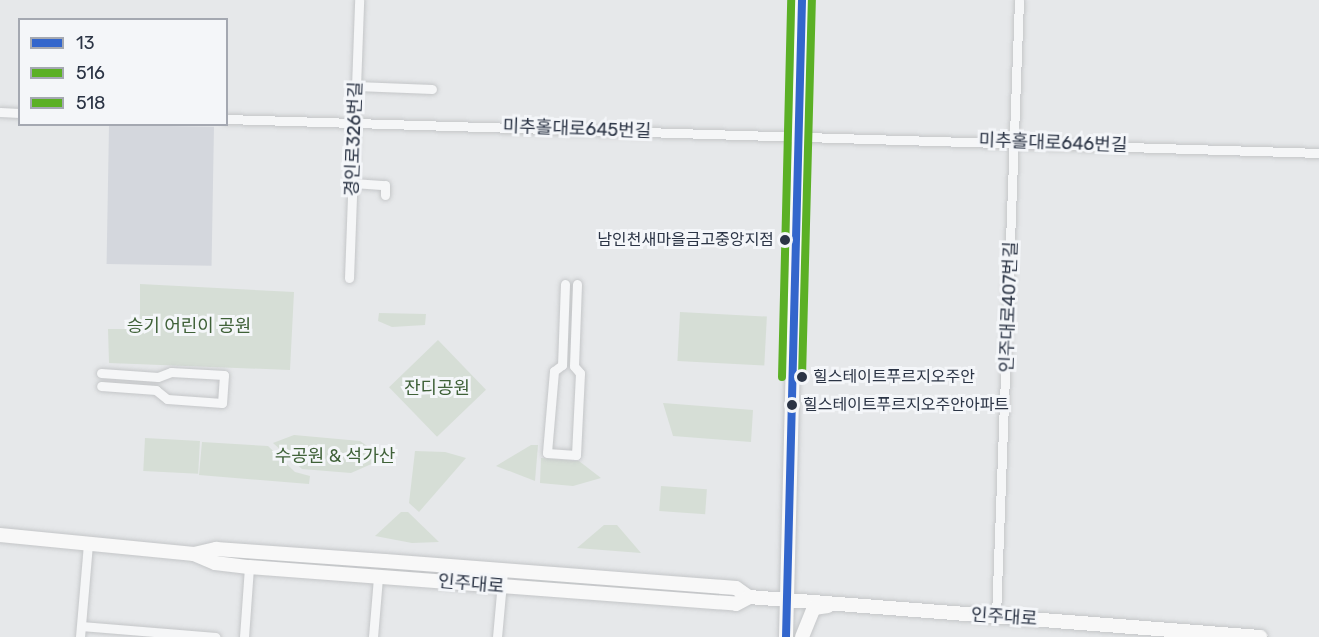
<!DOCTYPE html>
<meta charset="utf-8">
<style>
body{margin:0}
#map{position:relative;width:1319px;height:637px;overflow:hidden;background:#e6e8ea;font-family:Rubik,"Noto Sans KR",sans-serif}
div>[style]{position:absolute}
.built>*{inset:0;background:#d4d7dd;transform-origin:0 0}
.green>*{inset:0;background:#d6ded6;transform-origin:0 0}
.roads{filter:drop-shadow(0 0 2px #c4c6c8) drop-shadow(0 0 2px #c4c6c8)}
.street>*{height:9px;margin:-4.5px;padding:0 4.5px;transform-origin:4.5px;border-radius:4.5px;background:#f5f6f7}
.secondary>*{height:14px;margin:-7px;padding:0 7px;transform-origin:7px;border-radius:7px;background:#f8f8f8}
.bus-1>*{height:8px;margin:-4px;padding:0 4px;transform-origin:4px;border-radius:4px;background:#36c}
.bus-2>*{height:8px;margin:-4px;padding:0 4px;transform-origin:4px;border-radius:4px;background:#5bb025}
.bus-3>*{height:8px;margin:-4px;padding:0 4px;transform-origin:4px;border-radius:4px;background:#5bb025}
.dots>*{width:16px;height:16px;translate:-50% -50%;box-sizing:border-box;border:3px solid #f4f6f9;border-radius:50%}
span{translate:-50% -50%;white-space:nowrap;text-align:center;line-height:1.15;-webkit-text-stroke:6px #f4f6f9;paint-order:stroke}
.bus-label{font-size:16px;color:#2b3445}
.right{translate:-100% -50%;text-align:right}
.left{translate:0 -50%;text-align:left}
.street-label{font-size:18px;color:#2b3445}
.park-label{font-size:18px;color:#3f6138}
.legend{position:absolute;left:18px;top:18px;width:210px;height:108px;box-sizing:border-box;background:#f4f6f9;border:2px solid #a4a8b1;margin:0;padding:8px 10px;list-style:none;font-size:18px;color:#2b3445}
.legend li{display:flex;align-items:center;gap:12px;height:30px}
.legend b{width:30px;border:2px solid #a4a8b1}
</style>
<div id="map">
<div class="built">
<i style="left:109px;top:125px;width:105px;height:139px;rotate:1deg"></i>
</div>
<div class="green">
<i style="clip-path:polygon(140px 284px,294px 292px,290px 370px,109px 363px,108px 329px,140px 329px)"></i>
<i style="left:680px;top:312px;width:87px;height:49px;rotate:3deg"></i>
<i style="clip-path:polygon(379px 313px,426px 314px,425px 325px,392px 327px,378px 321px)"></i>
<i style="left:438px;top:340px;width:69px;height:68px;rotate:46deg"></i>
<i style="clip-path:polygon(663px 403px,753px 410px,751px 442px,673px 436px)"></i>
<i style="clip-path:polygon(294px 435px,360px 441px,385px 458px,351px 473px,302px 469px,273px 443px)"></i>
<i style="left:145px;top:438px;width:55px;height:33px;rotate:3deg"></i>
<i style="clip-path:polygon(202px 442px,268px 446px,295px 472px,310px 476px,309px 484px,199px 475px)"></i>
<i style="clip-path:polygon(531px 445px,538px 445px,535px 481px,496px 466px)"></i>
<i style="clip-path:polygon(415px 451px,445px 452px,466px 458px,419px 512px,409px 503px)"></i>
<i style="clip-path:polygon(541px 458px,579px 461px,601px 478px,573px 486px,540px 483px)"></i>
<i style="left:661px;top:486px;width:46px;height:25px;rotate:4deg"></i>
<i style="clip-path:polygon(401px 512px,408px 512px,439px 542px,412px 543px,375px 536px)"></i>
<i style="clip-path:polygon(604px 525px,617px 525px,641px 553px,577px 548px)"></i>
</div>
<div class="roads">
<div class="street">
<i style="left:356px;top:86px;width:76px;rotate:2.3deg"></i>
<i style="left:0;top:112px;width:20px;rotate:3deg"></i>
<i style="left:226px;top:119px;width:1094px;rotate:1.78deg"></i>
<i style="left:353px;top:183px;width:32px;rotate:4deg"></i>
<i style="left:385px;top:185px;width:10px;rotate:90deg"></i>
<i style="left:349px;top:278px;width:278px;rotate:-87.9deg"></i>
<i style="left:565px;top:284px;width:81px;rotate:92.1deg"></i>
<i style="left:562px;top:365px;width:10px;rotate:143deg"></i>
<i style="left:554px;top:371px;width:82px;rotate:94.9deg"></i>
<i style="left:547px;top:453px;width:29px;rotate:4deg"></i>
<i style="left:576px;top:455px;width:82px;rotate:-87.2deg"></i>
<i style="left:580px;top:373px;width:9px;rotate:-131deg"></i>
<i style="left:574px;top:366px;width:82px;rotate:-87.9deg"></i>
<i style="left:101px;top:373px;width:57px;rotate:4deg"></i>
<i style="left:158px;top:377px;width:14px;rotate:-21deg"></i>
<i style="left:171px;top:372px;width:53px;rotate:3.2deg"></i>
<i style="left:224px;top:375px;width:28px;rotate:94deg"></i>
<i style="left:222px;top:403px;width:55px;rotate:-175.8deg"></i>
<i style="left:167px;top:399px;width:14px;rotate:-141deg"></i>
<i style="left:156px;top:390px;width:55px;rotate:-175.8deg"></i>
<i style="left:996px;top:616px;width:616px;rotate:-87.86deg"></i>
<i style="left:81px;top:626px;width:135px;rotate:4.7deg"></i>
<i style="left:80px;top:637px;width:94px;rotate:-85.1deg"></i>
<i style="left:244px;top:637px;width:70px;rotate:-85.9deg"></i>
<i style="left:373px;top:637px;width:60px;rotate:-85.2deg"></i>
<i style="left:497px;top:637px;width:66px;rotate:-84.8deg"></i>
</div>
<div class="secondary">
<i style="left:0;top:535px;width:195px;rotate:5.6deg"></i>
<i style="left:194px;top:554px;width:23px;rotate:23deg"></i>
<i style="left:215px;top:563px;width:34px;rotate:7deg"></i>
<i style="left:249px;top:567px;width:488px;rotate:4.3deg"></i>
<i style="left:736px;top:604px;width:15px;rotate:-28deg"></i>
<i style="left:194px;top:554px;width:23px;rotate:-13deg"></i>
<i style="left:216px;top:549px;width:169px;rotate:4.1deg"></i>
<i style="left:385px;top:561px;width:352px;rotate:4.4deg"></i>
<i style="left:736px;top:588px;width:16px;rotate:35deg"></i>
<i style="left:749px;top:597px;width:513px;rotate:4.48deg"></i>
<i style="left:786px;top:637px;width:637px;rotate:-88.56deg"></i>
<i style="left:802px;top:637px;width:31px;rotate:-68deg"></i>
<i style="left:814px;top:608px;width:14px;rotate:-8deg"></i>
</div>
</div>
<div class="bus-1">
<i style="left:786px;top:637px;width:637px;rotate:-88.56deg"></i>
</div>
<div class="bus-2">
<i style="left:802px;top:377px;width:377px;rotate:-88.5deg"></i>
</div>
<div class="bus-3">
<i style="left:782px;top:377px;width:377px;rotate:-88.6deg"></i>
</div>
<div class="dots">
<i style="left:785px;top:240px;background:#2b3445"></i>
<i style="left:802px;top:377px;background:#2b3445"></i>
<i style="left:792px;top:405px;background:#2b3445"></i>
</div>
<div class="bus-label">
<span class="right" style="left:774px;top:240px">남인천새마을금고중앙지점</span>
<span class="left" style="left:813px;top:377px">힐스테이트푸르지오주안</span>
<span class="left" style="left:803px;top:405px">힐스테이트푸르지오주안아파트</span>
</div>
<div class="street-label">
<span style="left:577px;top:129px;rotate:2deg">미추홀대로645번길</span>
<span style="left:354px;top:139px;rotate:-88deg">경인로326번길</span>
<span style="left:1053px;top:143px;rotate:2deg">미추홀대로646번길</span>
<span style="left:1009px;top:307px;rotate:-88deg">인주대로407번길</span>
<span style="left:471px;top:584px;rotate:5deg">인주대로</span>
<span style="left:1004px;top:617px;rotate:4deg">인주대로</span>
</div>
<div class="park-label">
<span style="left:189px;top:326px">승기 어린이 공원</span>
<span style="left:437px;top:388px">잔디공원</span>
<span style="left:335px;top:456px">수공원 &amp; 석가산</span>
</div>
<ul class="legend">
<li><b style="height:8px;background:#36c"></b>13</li>
<li><b style="height:8px;background:#5bb025"></b>516</li>
<li><b style="height:8px;background:#5bb025"></b>518</li>
</ul>
</div>
